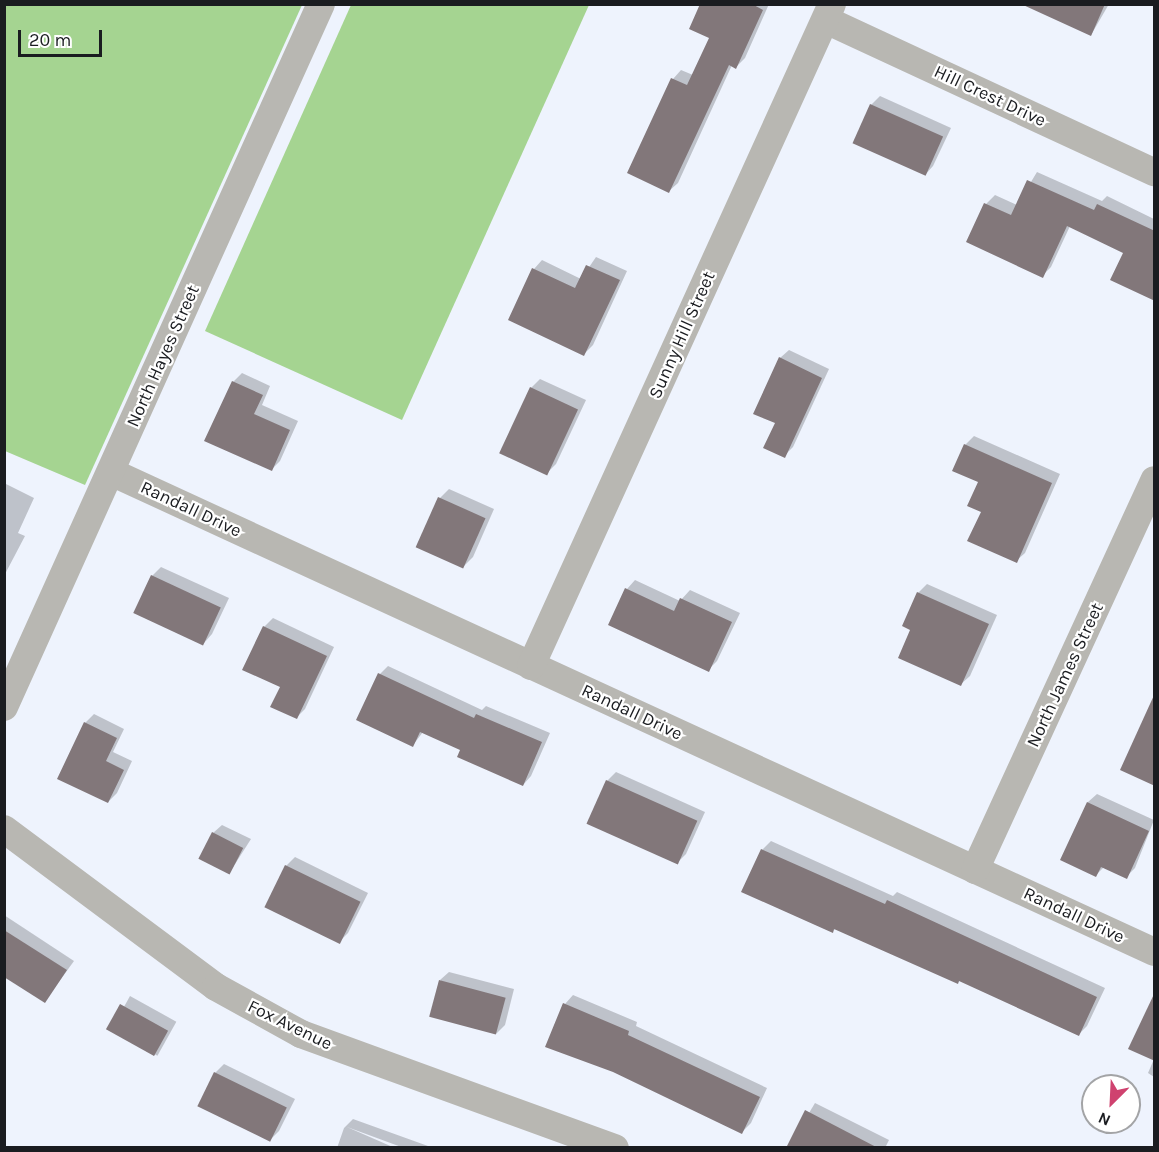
<!DOCTYPE html>
<style>
body{margin:0}
#map{position:relative;width:1159px;height:1152px;overflow:hidden;background:#eef3fd;font-family:Karla,sans-serif}
div>[style]{position:absolute}
.green>*{inset:0;background:#a5d491}
.shadow>*{inset:0;background:#0003;transform-origin:0 0}
.building>*{inset:0;background:#82777a;transform-origin:0 0}
.street>*{height:28px;margin:-14px;padding:0 14px;transform-origin:14px;border-radius:14px;background:#b8b7b2}
span{translate:-50% -50%;white-space:nowrap;text-align:center;line-height:1.15;-webkit-text-stroke:4.5px #fff;paint-order:stroke}
.street-label{font-size:18px;color:#1a1c20}
.frame{position:absolute;inset:0;border:6px solid #1a1c20;pointer-events:none}
.north{position:absolute;left:1081px;top:1074px;width:60px;height:60px;box-sizing:border-box;background:#fff;border:2px solid #a3a4a6;border-radius:50%;rotate:204deg;font-size:16px;font-weight:700;line-height:24px;text-align:center;color:#1a1c20}
.north::after{content:'';display:block;margin:auto;width:21px;height:27px;background:#cf426f;clip-path:polygon(50% 0,100% 100%,50% 72%,0 100%)}
.scale{position:absolute;left:18px;top:30px;width:84px;height:27px;box-sizing:border-box;border:3px solid #1a1c20;border-top:0;padding-left:8px;font-size:18px;line-height:21px;white-space:nowrap;color:#1a1c20;-webkit-text-stroke:4px #fff;paint-order:stroke}
</style>
<div id="map">
<div class="green">
<i style="clip-path:polygon(4px 5px,302px 5px,85px 485px,5px 451px)"></i>
<i style="clip-path:polygon(351px 5px,589px 5px,402px 420px,205px 331px)"></i>
</div>
<div class="shadow">
<i style="clip-path:polygon(701px 4px,769px 4px,745px 58px,736px 67px,732px 65px,678px 183px,669px 191px,673px 79px,681px 70px,693px 75px,711px 37px)"></i>
<i style="clip-path:polygon(1025px 4px,1109px 4px,1091px 35px)"></i>
<i style="clip-path:polygon(880px 96px,951px 128px,933px 166px,925px 175px,871px 105px)"></i>
<i style="clip-path:polygon(1037px 172px,1102px 201px,1107px 196px,1154px 219px,1154px 299px,1125px 252px,1070px 226px,1051px 267px,1042px 276px,986px 204px,995px 195px,1017px 205px)"></i>
<i style="clip-path:polygon(596px 257px,627px 271px,593px 345px,584px 354px,534px 269px,542px 260px,581px 279px)"></i>
<i style="clip-path:polygon(789px 350px,829px 369px,793px 447px,784px 456px,777px 422px,780px 358px)"></i>
<i style="clip-path:polygon(242px 373px,270px 386px,262px 405px,298px 421px,280px 461px,271px 470px,233px 382px)"></i>
<i style="clip-path:polygon(540px 379px,586px 400px,556px 464px,547px 473px,531px 388px)"></i>
<i style="clip-path:polygon(974px 436px,1060px 474px,1025px 553px,1016px 561px,983px 511px,980px 482px,965px 445px)"></i>
<i style="clip-path:polygon(4px 483px,34px 498px,18px 533px,25px 536px,4px 576px)"></i>
<i style="clip-path:polygon(449px 489px,494px 509px,473px 557px,464px 566px,440px 498px)"></i>
<i style="clip-path:polygon(161px 567px,229px 598px,212px 634px,204px 643px,152px 576px)"></i>
<i style="clip-path:polygon(635px 580px,680px 601px,690px 590px,740px 613px,717px 661px,708px 670px,627px 589px)"></i>
<i style="clip-path:polygon(927px 584px,997px 615px,970px 676px,961px 684px,912px 629px,918px 593px)"></i>
<i style="clip-path:polygon(273px 618px,334px 647px,305px 709px,296px 718px,282px 687px,264px 627px)"></i>
<i style="clip-path:polygon(388px 666px,482px 710px,486px 706px,550px 733px,531px 776px,523px 785px,462px 749px,423px 732px,413px 745px,380px 674px)"></i>
<i style="clip-path:polygon(94px 714px,124px 729px,113px 752px,132px 761px,117px 793px,108px 802px,85px 723px)"></i>
<i style="clip-path:polygon(616px 772px,705px 812px,686px 854px,677px 863px,607px 781px)"></i>
<i style="clip-path:polygon(1097px 794px,1154px 820px,1135px 868px,1126px 877px,1104px 867px,1096px 875px,1062px 859px,1088px 802px)"></i>
<i style="clip-path:polygon(222px 825px,251px 839px,230px 872px,213px 833px)"></i>
<i style="clip-path:polygon(771px 841px,893px 896px,897px 892px,1105px 988px,1087px 1026px,1078px 1035px,960px 980px,958px 982px,836px 928px,832px 932px,743px 892px,763px 849px)"></i>
<i style="clip-path:polygon(295px 857px,368px 893px,348px 933px,339px 942px,266px 906px,286px 866px)"></i>
<i style="clip-path:polygon(4px 915px,74px 961px,45px 1001px,4px 975px)"></i>
<i style="clip-path:polygon(449px 972px,514px 989px,505px 1025px,496px 1034px,440px 980px)"></i>
<i style="clip-path:polygon(573px 995px,637px 1022px,636px 1026px,767px 1088px,751px 1123px,742px 1132px,565px 1004px)"></i>
<i style="left:130px;top:996px;width:53px;height:39px;rotate:29deg"></i>
<i style="clip-path:polygon(1154px 1010px,1154px 1077px,1148px 1073px,1154px 1059px)"></i>
<i style="clip-path:polygon(224px 1064px,295px 1099px,279px 1131px,271px 1139px,215px 1073px)"></i>
<i style="clip-path:polygon(815px 1103px,889px 1140px,885px 1148px,788px 1148px)"></i>
<i style="clip-path:polygon(353px 1119px,428px 1146px,428px 1148px,404px 1148px,347px 1127px,395px 1148px,337px 1148px,344px 1128px)"></i>
</div>
<div class="building">
<i style="clip-path:polygon(700px 4px,752px 4px,763px 10px,736px 69px,729px 65px,669px 193px,627px 173px,671px 78px,687px 85px,709px 38px,689px 29px)"></i>
<i style="clip-path:polygon(1021px 4px,1105px 4px,1091px 36px)"></i>
<i style="left:870px;top:104px;width:80px;height:43px;rotate:24deg"></i>
<i style="clip-path:polygon(1027px 180px,1094px 210px,1097px 204px,1155px 231px,1155px 301px,1110px 280px,1123px 253px,1067px 226px,1043px 278px,966px 242px,984px 203px,1011px 215px)"></i>
<i style="clip-path:polygon(586px 265px,620px 280px,584px 356px,508px 320px,532px 268px,575px 288px)"></i>
<i style="clip-path:polygon(779px 357px,822px 378px,785px 458px,763px 448px,775px 423px,753px 414px)"></i>
<i style="clip-path:polygon(232px 381px,263px 395px,254px 414px,290px 430px,272px 471px,204px 441px)"></i>
<i style="left:530px;top:387px;width:53px;height:73px;rotate:25deg"></i>
<i style="clip-path:polygon(964px 444px,1052px 483px,1017px 563px,967px 541px,981px 512px,967px 506px,978px 482px,952px 471px)"></i>
<i style="left:438px;top:497px;width:52px;height:55px;rotate:24deg"></i>
<i style="left:151px;top:575px;width:77px;height:42px;rotate:25deg"></i>
<i style="clip-path:polygon(625px 588px,674px 611px,680px 598px,732px 622px,709px 672px,608px 625px)"></i>
<i style="clip-path:polygon(917px 592px,989px 624px,961px 686px,898px 658px,910px 630px,902px 626px)"></i>
<i style="clip-path:polygon(263px 626px,327px 656px,297px 719px,270px 707px,280px 687px,242px 670px)"></i>
<i style="clip-path:polygon(378px 673px,474px 718px,476px 714px,542px 742px,523px 786px,457px 757px,460px 750px,420px 732px,413px 747px,356px 720px)"></i>
<i style="clip-path:polygon(1155px 693px,1155px 786px,1120px 770px)"></i>
<i style="clip-path:polygon(84px 722px,117px 738px,106px 761px,124px 770px,108px 803px,57px 779px)"></i>
<i style="left:606px;top:780px;width:100px;height:48px;rotate:24deg"></i>
<i style="clip-path:polygon(1087px 802px,1149px 831px,1127px 879px,1101px 867px,1096px 877px,1060px 860px)"></i>
<i style="left:212px;top:832px;width:35px;height:30px;rotate:27deg"></i>
<i style="clip-path:polygon(761px 849px,885px 904px,887px 900px,1097px 997px,1079px 1036px,959px 981px,958px 984px,834px 929px,833px 933px,741px 892px)"></i>
<i style="left:285px;top:865px;width:84px;height:47px;rotate:26deg"></i>
<i style="clip-path:polygon(4px 930px,67px 970px,45px 1003px,4px 977px)"></i>
<i style="left:439px;top:980px;width:69px;height:38px;rotate:15deg"></i>
<i style="clip-path:polygon(1155px 992px,1155px 1061px,1128px 1049px)"></i>
<i style="clip-path:polygon(563px 1003px,629px 1031px,628px 1035px,760px 1097px,742px 1134px,613px 1072px,545px 1047px)"></i>
<i style="left:120px;top:1004px;width:55px;height:29px;rotate:29deg"></i>
<i style="left:214px;top:1072px;width:81px;height:38px;rotate:26deg"></i>
<i style="clip-path:polygon(805px 1110px,878px 1148px,786px 1148px)"></i>
</div>
<div class="street">
<i style="left:826px;top:20px;width:362px;rotate:24.9deg"></i>
<i style="left:111px;top:472px;width:1148px;rotate:24.71deg"></i>
<i style="left:531px;top:666px;width:727px;rotate:-65.55deg"></i>
<i style="left:4px;top:707px;width:771px;rotate:-65.73deg"></i>
<i style="left:4px;top:829px;width:264px;rotate:36.7deg"></i>
<i style="left:216px;top:987px;width:97px;rotate:28.9deg"></i>
<i style="left:301px;top:1034px;width:334px;rotate:20deg"></i>
<i style="left:975px;top:870px;width:429px;rotate:-65.3deg"></i>
</div>
<div class="street-label">
<span style="left:990px;top:96px;rotate:25deg">Hill Crest Drive</span>
<span style="left:682px;top:335px;rotate:-66deg">Sunny Hill Street</span>
<span style="left:163px;top:356px;rotate:-66deg">North Hayes Street</span>
<span style="left:191px;top:509px;rotate:25deg">Randall Drive</span>
<span style="left:1065px;top:675px;rotate:-65deg">North James Street</span>
<span style="left:632px;top:712px;rotate:25deg">Randall Drive</span>
<span style="left:1074px;top:915px;rotate:25deg">Randall Drive</span>
<span style="left:290px;top:1025px;rotate:26deg">Fox Avenue</span>
</div>
<div class="frame"></div>
<div class="north">N</div>
<div class="scale">20 m</div>
</div>
